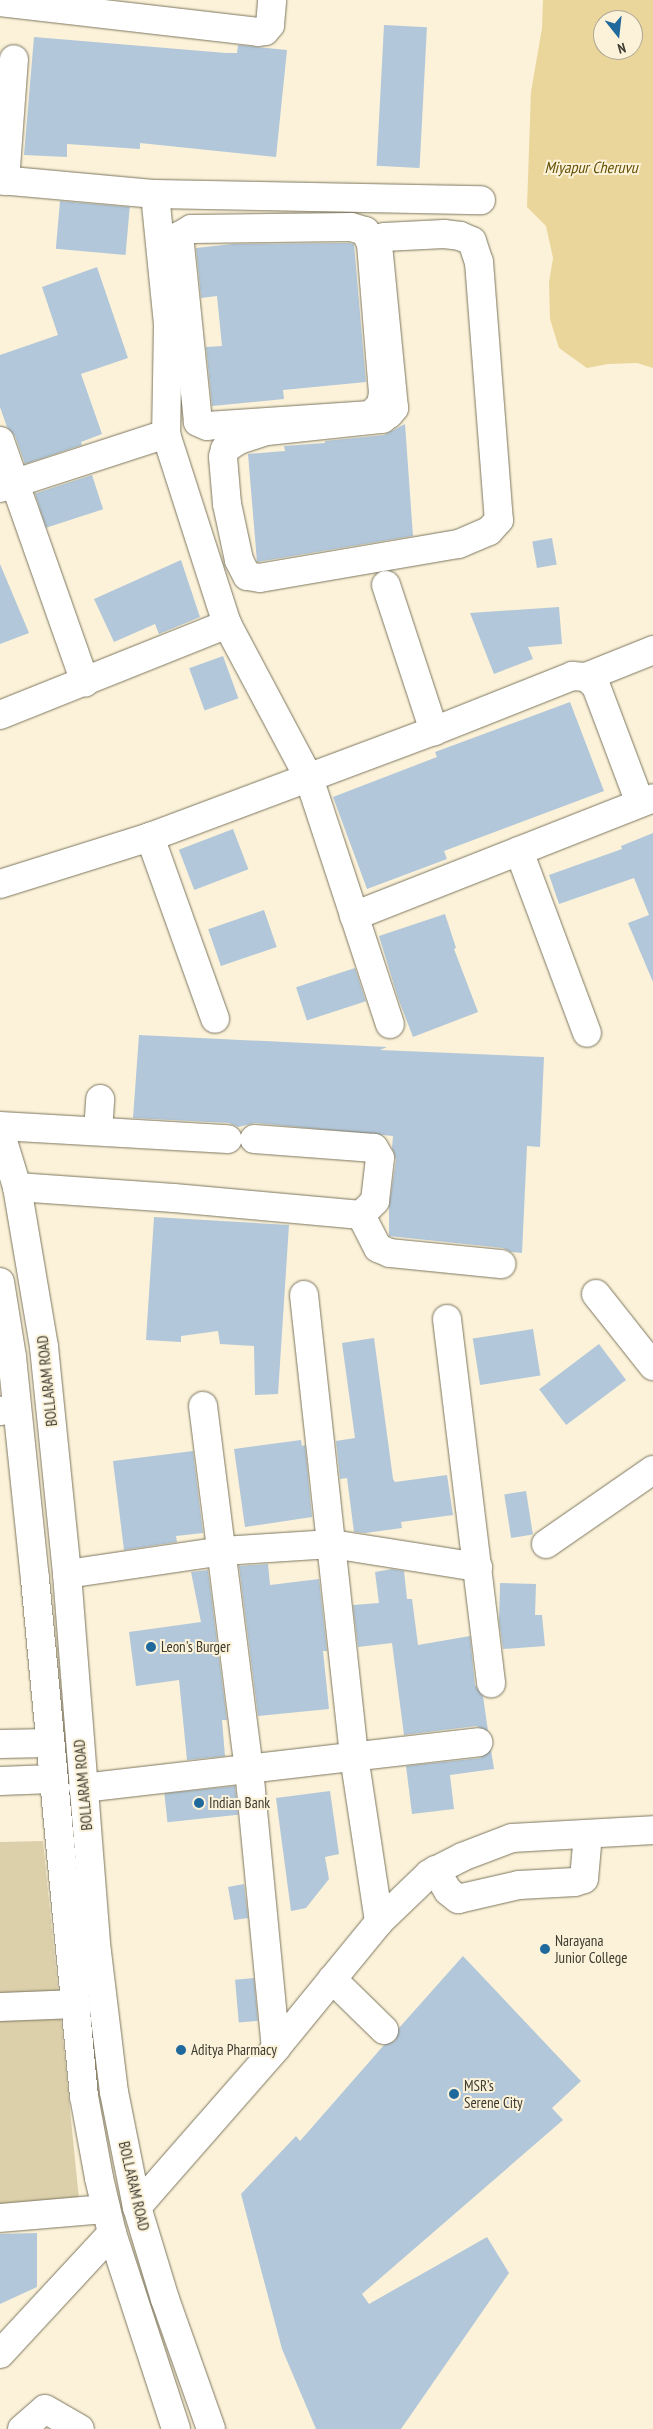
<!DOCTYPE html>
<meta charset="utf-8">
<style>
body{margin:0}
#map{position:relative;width:653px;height:2429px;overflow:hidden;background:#fbf2d9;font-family:"PT Sans Narrow",sans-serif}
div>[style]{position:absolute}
.green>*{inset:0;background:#dcd0ab}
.water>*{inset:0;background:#ead69b}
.building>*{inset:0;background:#b2c7d9;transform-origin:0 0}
.roads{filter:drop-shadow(0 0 1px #7d765f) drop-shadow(0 0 1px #7d765f)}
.minor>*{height:28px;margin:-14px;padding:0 14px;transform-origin:14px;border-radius:14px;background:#fff}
.major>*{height:28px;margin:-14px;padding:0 14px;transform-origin:14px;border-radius:14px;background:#fff}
.dots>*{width:14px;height:14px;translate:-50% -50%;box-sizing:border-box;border:2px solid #fbf2d9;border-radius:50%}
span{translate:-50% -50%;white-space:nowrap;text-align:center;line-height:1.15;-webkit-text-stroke:4px #fbf2d9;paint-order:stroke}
.street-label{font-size:15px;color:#3d3a30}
.poi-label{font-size:15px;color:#3d3a30}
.left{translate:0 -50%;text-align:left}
.water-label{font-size:16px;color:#655106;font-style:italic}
.north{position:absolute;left:593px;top:10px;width:50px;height:50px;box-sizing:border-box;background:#fbf2d9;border:1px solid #afa895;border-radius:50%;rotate:164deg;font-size:14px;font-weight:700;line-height:20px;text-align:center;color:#3d3a30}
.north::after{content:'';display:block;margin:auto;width:18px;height:22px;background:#20699d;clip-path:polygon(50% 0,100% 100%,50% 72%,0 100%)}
</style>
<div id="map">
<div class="green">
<i style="clip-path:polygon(43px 1841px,79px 2199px,0 2205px,0 1842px)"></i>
</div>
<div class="water">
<i style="clip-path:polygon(evenodd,543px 0,653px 0,653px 368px,637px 363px,608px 364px,587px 368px,559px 348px,550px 319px,549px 283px,553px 258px,546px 226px,527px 207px,531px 92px,542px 28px,543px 0,603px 20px,633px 20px,633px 50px,603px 50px,603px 20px)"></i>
</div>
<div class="building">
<i style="left:384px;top:25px;width:43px;height:141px;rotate:3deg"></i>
<i style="clip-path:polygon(34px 37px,226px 53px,237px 53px,238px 45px,287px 50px,276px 157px,140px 143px,140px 149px,67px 144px,67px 157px,24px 155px)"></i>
<i style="left:60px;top:201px;width:70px;height:48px;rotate:5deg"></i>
<i style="clip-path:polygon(349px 243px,354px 244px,366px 382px,283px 390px,284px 399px,212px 406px,206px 347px,222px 346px,217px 296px,201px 298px,196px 248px,233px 244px)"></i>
<i style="clip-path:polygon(97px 267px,128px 358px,81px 374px,102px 434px,81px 442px,82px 445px,25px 464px,15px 436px,7px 427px,0 407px,0 355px,58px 335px,42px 287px)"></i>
<i style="clip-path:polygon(405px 424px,413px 536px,257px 562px,248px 454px,285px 451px,284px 446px,325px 443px,325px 441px,384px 435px)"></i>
<i style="left:92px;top:475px;width:36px;height:60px;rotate:72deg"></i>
<i style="left:552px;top:538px;width:27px;height:20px;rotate:80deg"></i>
<i style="clip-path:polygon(181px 560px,200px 617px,159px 634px,155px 624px,114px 642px,94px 599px)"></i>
<i style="clip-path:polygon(0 564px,29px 633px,0 644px)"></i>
<i style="clip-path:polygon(559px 607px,562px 644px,528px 647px,533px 659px,494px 674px,470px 613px)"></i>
<i style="left:223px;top:656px;width:45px;height:36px;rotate:70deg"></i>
<i style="clip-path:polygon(570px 702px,604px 791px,444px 851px,447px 859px,367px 889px,333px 797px,437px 757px,435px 752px)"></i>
<i style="left:233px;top:829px;width:43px;height:58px;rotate:69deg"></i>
<i style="clip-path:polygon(653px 833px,653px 982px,628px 923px,649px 915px,634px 878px,559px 904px,549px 875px,622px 849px,621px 846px)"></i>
<i style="left:264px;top:910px;width:39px;height:59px;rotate:71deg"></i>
<i style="clip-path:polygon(445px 914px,456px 948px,454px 949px,478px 1012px,413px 1037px,398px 998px,379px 936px)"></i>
<i style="left:355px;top:968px;width:35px;height:62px;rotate:72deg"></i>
<i style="clip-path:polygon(139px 1035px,387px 1047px,380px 1050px,544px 1057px,540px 1147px,527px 1146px,522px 1253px,511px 1252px,503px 1248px,389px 1236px,389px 1206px,396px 1160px,392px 1148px,393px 1136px,255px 1123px,238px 1127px,229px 1123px,133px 1118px)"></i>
<i style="clip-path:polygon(154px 1217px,289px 1225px,278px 1394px,255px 1395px,254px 1346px,220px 1344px,218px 1331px,181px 1336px,181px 1342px,146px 1340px)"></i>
<i style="left:533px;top:1329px;width:47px;height:61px;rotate:81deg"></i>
<i style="clip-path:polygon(374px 1338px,393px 1479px,395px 1482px,447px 1475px,453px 1515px,401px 1522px,402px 1528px,365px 1533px,354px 1532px,347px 1478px,340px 1479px,336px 1441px,355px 1438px,342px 1343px)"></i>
<i style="left:599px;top:1344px;width:45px;height:75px;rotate:53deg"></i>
<i style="clip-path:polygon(301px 1440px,302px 1446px,305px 1445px,312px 1517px,245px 1527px,234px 1449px)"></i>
<i style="clip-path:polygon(193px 1451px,203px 1533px,176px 1536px,177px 1542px,124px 1550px,113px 1461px)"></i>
<i style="left:526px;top:1491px;width:44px;height:22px;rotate:81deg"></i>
<i style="clip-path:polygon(268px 1564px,270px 1585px,319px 1579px,327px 1651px,323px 1651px,329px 1709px,258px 1716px,239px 1566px)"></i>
<i style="clip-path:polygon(392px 1569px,404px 1571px,407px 1599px,412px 1599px,418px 1645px,470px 1636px,475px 1685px,483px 1696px,488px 1731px,476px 1726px,404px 1735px,392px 1643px,358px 1647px,353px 1605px,379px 1603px,375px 1572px)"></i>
<i style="clip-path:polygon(208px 1570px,227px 1720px,222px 1720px,225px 1756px,187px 1760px,179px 1680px,136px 1686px,129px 1632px,201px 1622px,191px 1572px)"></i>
<i style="clip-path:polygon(500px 1583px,536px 1584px,535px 1615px,542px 1615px,545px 1646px,503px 1649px,499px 1621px)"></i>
<i style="clip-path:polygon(491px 1750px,494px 1769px,450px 1775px,454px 1809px,412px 1814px,406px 1766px,480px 1758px)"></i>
<i style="left:235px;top:1786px;width:29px;height:71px;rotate:84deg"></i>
<i style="clip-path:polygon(330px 1791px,339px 1854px,325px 1857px,329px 1879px,306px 1908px,291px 1911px,276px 1798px)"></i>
<i style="clip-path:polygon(244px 1884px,248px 1918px,234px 1920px,228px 1887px)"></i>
<i style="clip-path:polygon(463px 1956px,581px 2081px,552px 2108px,563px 2120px,362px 2294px,369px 2304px,487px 2237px,509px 2273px,401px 2429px,316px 2429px,282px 2349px,241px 2194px,296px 2136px,300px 2141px,384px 2045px,395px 2041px,399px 2028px)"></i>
<i style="left:254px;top:1978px;width:43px;height:19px;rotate:85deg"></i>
<i style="clip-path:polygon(37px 2233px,37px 2287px,0 2304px,0 2234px)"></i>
</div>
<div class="roads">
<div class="minor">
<i style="left:0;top:2px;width:260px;rotate:6.6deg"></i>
<i style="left:258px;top:32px;width:7px;rotate:-8deg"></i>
<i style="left:265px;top:31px;width:8px;rotate:-50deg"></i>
<i style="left:270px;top:25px;width:25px;rotate:-85deg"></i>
<i style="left:0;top:180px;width:156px;rotate:5.2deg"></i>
<i style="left:155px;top:194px;width:326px;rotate:1.1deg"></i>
<i style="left:5px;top:181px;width:122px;rotate:-85.8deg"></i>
<i style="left:155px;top:194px;width:131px;rotate:84.3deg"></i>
<i style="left:168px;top:324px;width:110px;rotate:91deg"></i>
<i style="left:166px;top:434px;width:200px;rotate:72.2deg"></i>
<i style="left:227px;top:624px;width:174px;rotate:62deg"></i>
<i style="left:309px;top:778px;width:259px;rotate:71.8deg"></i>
<i style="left:351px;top:227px;width:15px;rotate:16deg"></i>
<i style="left:365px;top:231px;width:14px;rotate:65deg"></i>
<i style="left:371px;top:244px;width:149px;rotate:85.4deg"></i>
<i style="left:383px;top:393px;width:11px;rotate:100deg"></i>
<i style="left:381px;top:404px;width:15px;rotate:132deg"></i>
<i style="left:371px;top:415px;width:164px;rotate:176.2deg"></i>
<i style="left:207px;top:426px;width:10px;rotate:-156deg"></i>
<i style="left:198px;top:422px;width:187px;rotate:-95.8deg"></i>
<i style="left:179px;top:236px;width:14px;rotate:-30deg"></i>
<i style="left:191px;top:229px;width:160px;rotate:-0.7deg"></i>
<i style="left:444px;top:234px;width:16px;rotate:7deg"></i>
<i style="left:460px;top:236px;width:13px;rotate:23deg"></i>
<i style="left:472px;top:241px;width:22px;rotate:72deg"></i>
<i style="left:479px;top:262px;width:259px;rotate:85.6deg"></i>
<i style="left:499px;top:520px;width:15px;rotate:132deg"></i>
<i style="left:489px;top:531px;width:34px;rotate:157deg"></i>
<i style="left:458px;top:544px;width:201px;rotate:170.3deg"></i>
<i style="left:260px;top:578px;width:13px;rotate:-171deg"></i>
<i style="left:247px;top:576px;width:18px;rotate:-117deg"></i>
<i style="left:239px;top:560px;width:57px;rotate:-102.1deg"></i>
<i style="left:227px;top:504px;width:47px;rotate:-94.9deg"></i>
<i style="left:223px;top:457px;width:8px;rotate:-76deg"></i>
<i style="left:225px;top:449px;width:17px;rotate:-33deg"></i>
<i style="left:239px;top:440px;width:29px;rotate:-18deg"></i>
<i style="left:267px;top:431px;width:116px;rotate:-6deg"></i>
<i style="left:382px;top:419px;width:9px;rotate:-36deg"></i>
<i style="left:389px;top:414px;width:8px;rotate:-50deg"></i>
<i style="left:394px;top:408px;width:165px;rotate:-95.6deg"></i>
<i style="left:378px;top:244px;width:9px;rotate:-49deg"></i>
<i style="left:384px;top:237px;width:60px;rotate:-2.9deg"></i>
<i style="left:0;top:441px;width:256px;rotate:70.6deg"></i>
<i style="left:0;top:488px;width:175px;rotate:-18deg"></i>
<i style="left:386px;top:585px;width:154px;rotate:71.8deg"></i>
<i style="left:586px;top:677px;width:13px;rotate:42deg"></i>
<i style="left:596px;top:686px;width:125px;rotate:69.4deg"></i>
<i style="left:0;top:715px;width:245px;rotate:-21.8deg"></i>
<i style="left:150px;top:837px;width:193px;rotate:70.3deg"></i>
<i style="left:519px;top:851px;width:194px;rotate:69.5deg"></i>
<i style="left:0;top:884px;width:157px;rotate:-17.4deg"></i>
<i style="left:150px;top:837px;width:303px;rotate:-20.5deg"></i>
<i style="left:434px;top:731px;width:149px;rotate:-21.7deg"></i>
<i style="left:572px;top:676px;width:14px;rotate:4deg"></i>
<i style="left:586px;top:677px;width:72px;rotate:-21.9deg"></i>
<i style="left:354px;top:916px;width:321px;rotate:-21.5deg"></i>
<i style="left:0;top:1126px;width:228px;rotate:3.3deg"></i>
<i style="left:98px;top:1131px;width:32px;rotate:-86deg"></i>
<i style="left:17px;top:1187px;width:157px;rotate:4deg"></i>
<i style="left:174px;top:1198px;width:188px;rotate:5.2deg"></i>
<i style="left:361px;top:1215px;width:20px;rotate:-45deg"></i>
<i style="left:375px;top:1201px;width:43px;rotate:-83.4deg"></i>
<i style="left:380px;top:1158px;width:12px;rotate:-121deg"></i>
<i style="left:374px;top:1148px;width:120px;rotate:-175.7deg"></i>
<i style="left:361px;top:1215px;width:37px;rotate:63deg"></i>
<i style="left:378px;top:1248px;width:13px;rotate:23deg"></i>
<i style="left:390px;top:1253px;width:112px;rotate:5.7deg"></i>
<i style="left:596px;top:1294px;width:92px;rotate:51.6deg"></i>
<i style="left:304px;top:1295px;width:464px;rotate:83.8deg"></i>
<i style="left:354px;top:1756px;width:168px;rotate:81.4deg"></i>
<i style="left:447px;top:1319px;width:367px;rotate:83.1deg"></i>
<i style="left:203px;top:1406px;width:366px;rotate:82.8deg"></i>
<i style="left:249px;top:1769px;width:280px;rotate:84.5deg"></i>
<i style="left:0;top:1411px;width:17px;rotate:-7deg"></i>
<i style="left:546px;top:1544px;width:130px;rotate:-34.7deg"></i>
<i style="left:67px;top:1574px;width:157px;rotate:-8.4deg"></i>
<i style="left:222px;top:1551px;width:110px;rotate:-3.6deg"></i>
<i style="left:332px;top:1544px;width:148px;rotate:9deg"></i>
<i style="left:0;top:1744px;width:49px;rotate:-1.2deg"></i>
<i style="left:0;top:1781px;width:52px;rotate:-2.2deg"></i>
<i style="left:83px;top:1788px;width:398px;rotate:-6.6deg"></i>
<i style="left:435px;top:1870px;width:25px;rotate:58deg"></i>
<i style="left:448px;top:1891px;width:13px;rotate:39deg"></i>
<i style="left:458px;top:1899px;width:63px;rotate:-12.9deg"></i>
<i style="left:519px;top:1885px;width:56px;rotate:-3.1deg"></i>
<i style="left:575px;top:1882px;width:9px;rotate:-18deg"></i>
<i style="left:584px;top:1879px;width:45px;rotate:-84.9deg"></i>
<i style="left:332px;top:1979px;width:73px;rotate:44.4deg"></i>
<i style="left:0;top:2007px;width:76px;rotate:-2.3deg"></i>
<i style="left:137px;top:2207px;width:211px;rotate:-48.8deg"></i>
<i style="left:276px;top:2048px;width:163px;rotate:-50.7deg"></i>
<i style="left:379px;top:1922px;width:69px;rotate:-43.8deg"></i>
<i style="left:429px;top:1874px;width:37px;rotate:-27deg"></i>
<i style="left:462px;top:1857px;width:53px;rotate:-20.8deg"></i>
<i style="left:512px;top:1838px;width:141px;rotate:-3.2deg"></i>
<i style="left:0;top:2218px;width:106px;rotate:-4.9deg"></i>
<i style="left:22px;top:2429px;width:30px;rotate:-41deg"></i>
<i style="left:45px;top:2409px;width:40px;rotate:29.7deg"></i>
</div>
<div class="major">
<i style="left:0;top:1131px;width:59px;rotate:73.1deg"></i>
<i style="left:17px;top:1187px;width:162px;rotate:80.4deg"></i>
<i style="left:44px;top:1347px;width:228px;rotate:84.2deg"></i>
<i style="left:67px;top:1574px;width:379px;rotate:85.5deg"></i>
<i style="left:97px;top:1952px;width:141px;rotate:83.1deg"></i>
<i style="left:114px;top:2092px;width:117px;rotate:78.7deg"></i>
<i style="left:137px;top:2207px;width:96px;rotate:73.1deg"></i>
<i style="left:165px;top:2299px;width:138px;rotate:70.5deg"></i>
<i style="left:0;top:1282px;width:76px;rotate:80.9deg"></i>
<i style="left:12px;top:1357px;width:223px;rotate:84.1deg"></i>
<i style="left:35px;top:1579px;width:519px;rotate:84.59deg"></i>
<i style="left:84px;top:2096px;width:83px;rotate:79.6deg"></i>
<i style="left:99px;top:2178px;width:57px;rotate:76.7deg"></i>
<i style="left:112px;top:2233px;width:206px;rotate:71.9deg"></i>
<i style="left:0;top:2354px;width:165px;rotate:-47.2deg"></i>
</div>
</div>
<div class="dots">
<i style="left:151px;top:1647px;background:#20699d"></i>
<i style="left:199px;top:1803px;background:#20699d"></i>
<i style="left:545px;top:1949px;background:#20699d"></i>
<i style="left:181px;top:2050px;background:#20699d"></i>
<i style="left:454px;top:2094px;background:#20699d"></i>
</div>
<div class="street-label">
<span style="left:47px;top:1381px;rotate:-96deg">BOLLARAM ROAD</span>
<span style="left:83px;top:1785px;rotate:-95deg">BOLLARAM ROAD</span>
<span style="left:134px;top:2186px;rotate:77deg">BOLLARAM ROAD</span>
</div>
<div class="poi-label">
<span class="left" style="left:161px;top:1647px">Leon's Burger</span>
<span class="left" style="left:209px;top:1803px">Indian Bank</span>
<span class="left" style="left:555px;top:1949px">Narayana<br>Junior College</span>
<span class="left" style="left:191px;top:2050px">Aditya Pharmacy</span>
<span class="left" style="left:464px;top:2094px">MSR’s<br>Serene City</span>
</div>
<div class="water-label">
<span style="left:591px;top:167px">Miyapur Cheruvu</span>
</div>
<div class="north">N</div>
</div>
